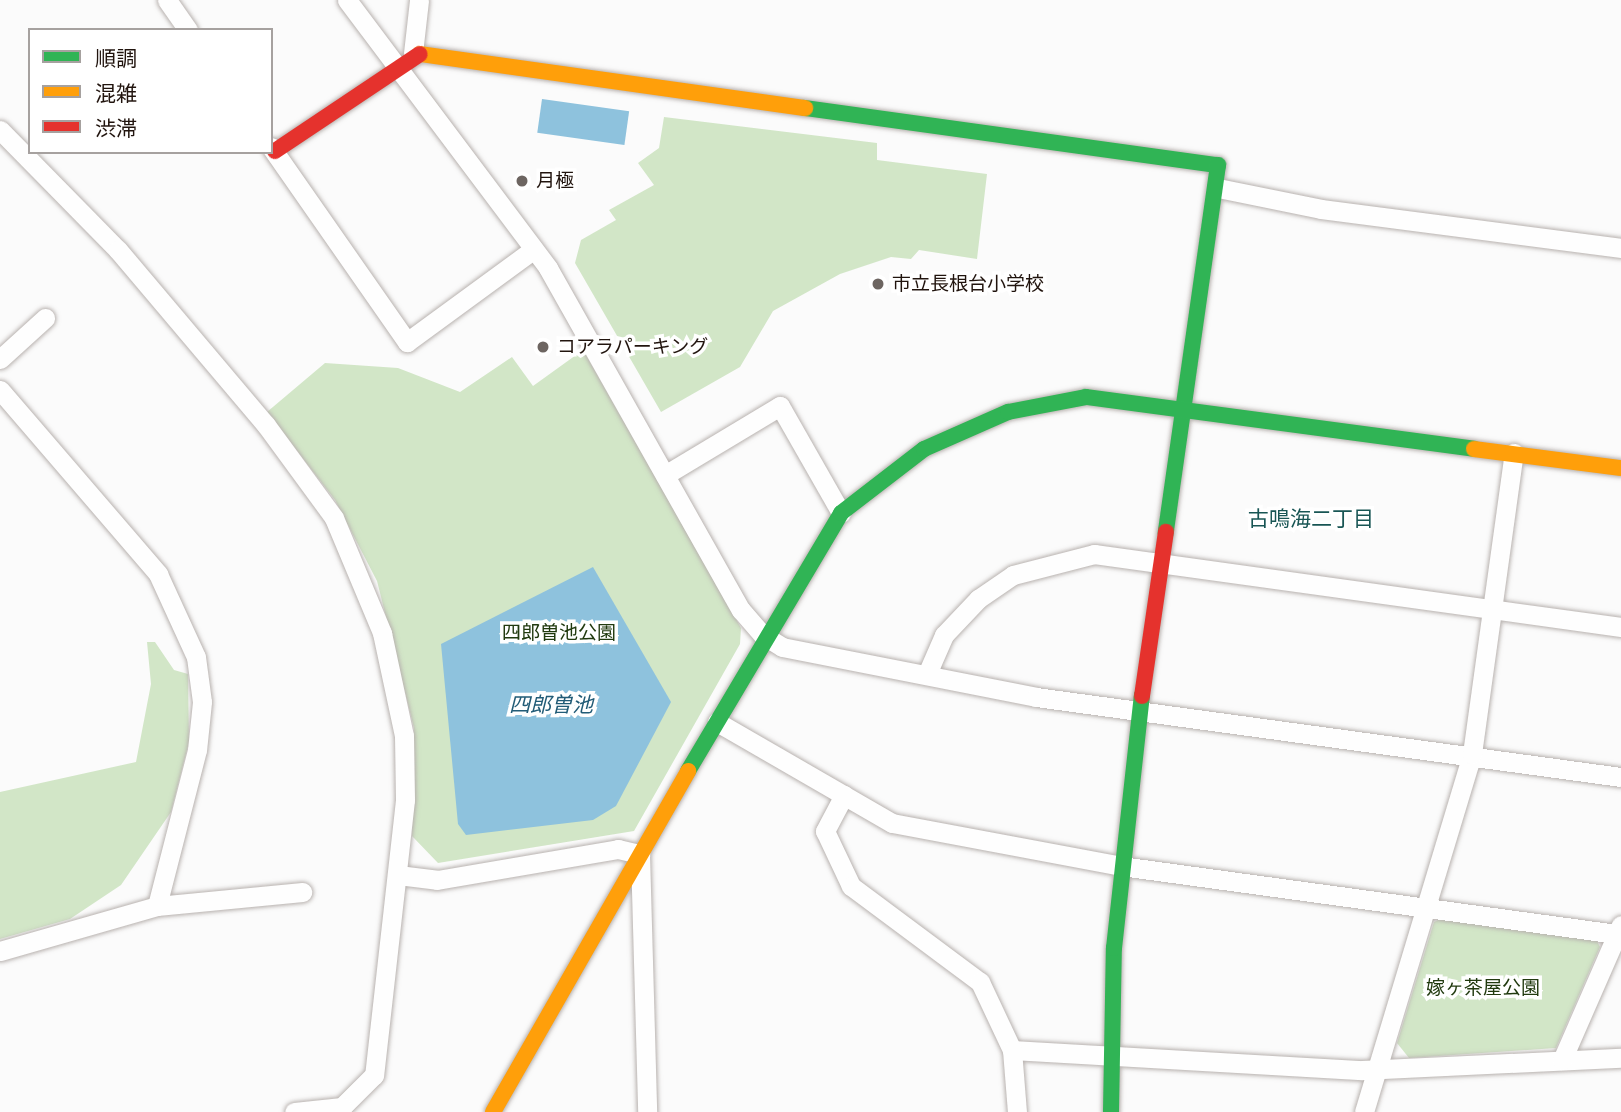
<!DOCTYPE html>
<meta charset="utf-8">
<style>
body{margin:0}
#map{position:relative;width:1621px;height:1112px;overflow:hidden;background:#fbfbfb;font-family:"Fira Sans Condensed","Noto Sans JP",sans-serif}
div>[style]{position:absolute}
.green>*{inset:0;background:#d2e6c7}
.water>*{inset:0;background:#8ec2dd;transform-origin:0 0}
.roads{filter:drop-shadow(0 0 2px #b8b2af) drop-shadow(0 0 2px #b8b2af)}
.street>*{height:19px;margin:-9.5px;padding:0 9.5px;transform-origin:9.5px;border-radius:9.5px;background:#fefefe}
.fast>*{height:16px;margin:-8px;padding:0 8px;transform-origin:8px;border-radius:8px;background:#30b455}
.slow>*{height:16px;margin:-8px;padding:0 8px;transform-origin:8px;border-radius:8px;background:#ff9f0a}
.jam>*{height:16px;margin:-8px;padding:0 8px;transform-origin:8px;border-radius:8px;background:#e5322d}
.dots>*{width:19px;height:19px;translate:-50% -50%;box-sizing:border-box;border:4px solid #fff;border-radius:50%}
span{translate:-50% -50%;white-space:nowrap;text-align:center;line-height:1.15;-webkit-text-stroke:7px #fff;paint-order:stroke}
.poi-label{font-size:19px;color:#21140e}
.left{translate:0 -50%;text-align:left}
.park-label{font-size:19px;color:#213a0f}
.neighbourhood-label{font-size:21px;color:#185554}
.water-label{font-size:21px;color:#225c77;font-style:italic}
.legend{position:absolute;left:28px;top:28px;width:245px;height:126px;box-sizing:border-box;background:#fff;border:2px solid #a6a19f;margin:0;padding:9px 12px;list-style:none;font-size:21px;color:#21140e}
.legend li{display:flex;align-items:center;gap:14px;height:35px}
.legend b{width:35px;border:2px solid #a6a19f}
</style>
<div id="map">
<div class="green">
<i style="clip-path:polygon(664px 117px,877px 143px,877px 160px,987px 174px,977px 259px,919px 250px,911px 259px,891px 257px,840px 274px,773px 311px,740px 367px,661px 412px,575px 263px,581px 240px,616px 220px,609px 210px,654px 185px,638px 163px,659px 148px)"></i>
<i style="clip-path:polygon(583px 350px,741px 628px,740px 644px,634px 831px,438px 863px,412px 836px,414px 728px,377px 581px,335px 500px,267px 412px,325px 363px,398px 368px,460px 392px,512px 357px,533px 386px)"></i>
<i style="clip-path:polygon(147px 642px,155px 642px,174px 670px,188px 674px,189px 742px,171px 812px,121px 885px,70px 919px,0 939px,0 792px,136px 762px,151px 684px)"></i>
<i style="clip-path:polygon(1444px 917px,1595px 937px,1600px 947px,1556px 1048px,1409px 1058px,1397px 1043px,1434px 922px)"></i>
</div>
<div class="water">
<i style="left:542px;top:99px;width:88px;height:34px;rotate:8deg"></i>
<i style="clip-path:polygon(593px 567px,671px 702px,616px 806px,593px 820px,466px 835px,458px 824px,441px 644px)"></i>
</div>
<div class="roads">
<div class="street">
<i style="left:167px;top:0;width:37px;rotate:55deg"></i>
<i style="left:347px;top:0;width:335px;rotate:53.1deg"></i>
<i style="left:548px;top:268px;width:393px;rotate:60.6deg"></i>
<i style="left:741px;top:610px;width:33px;rotate:49deg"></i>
<i style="left:763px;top:635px;width:22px;rotate:32deg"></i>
<i style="left:782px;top:647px;width:259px;rotate:11.1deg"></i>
<i style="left:1036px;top:697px;width:590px;rotate:7.79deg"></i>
<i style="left:413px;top:53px;width:53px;rotate:-83.5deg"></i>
<i style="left:0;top:130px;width:168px;rotate:45.5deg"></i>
<i style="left:118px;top:250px;width:229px;rotate:49.8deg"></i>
<i style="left:266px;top:425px;width:115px;rotate:53.8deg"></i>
<i style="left:334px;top:518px;width:125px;rotate:67.3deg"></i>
<i style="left:382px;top:633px;width:105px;rotate:77.9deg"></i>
<i style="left:404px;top:736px;width:64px;rotate:89.1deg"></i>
<i style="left:405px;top:800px;width:277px;rotate:96.4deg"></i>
<i style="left:374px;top:1075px;width:45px;rotate:135deg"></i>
<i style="left:342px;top:1107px;width:48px;rotate:174.1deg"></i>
<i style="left:271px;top:147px;width:238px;rotate:55.1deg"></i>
<i style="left:407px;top:342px;width:157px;rotate:-36.2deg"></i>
<i style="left:1218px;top:188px;width:105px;rotate:11.5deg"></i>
<i style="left:1321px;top:209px;width:303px;rotate:7.4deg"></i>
<i style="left:0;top:359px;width:61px;rotate:-42.3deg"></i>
<i style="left:0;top:390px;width:243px;rotate:49.3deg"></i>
<i style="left:158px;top:574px;width:91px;rotate:65.4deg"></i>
<i style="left:196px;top:657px;width:45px;rotate:82.4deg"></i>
<i style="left:202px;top:702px;width:48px;rotate:95.9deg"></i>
<i style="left:197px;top:750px;width:161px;rotate:104.4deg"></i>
<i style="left:665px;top:475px;width:134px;rotate:-31deg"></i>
<i style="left:780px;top:406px;width:123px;rotate:60.3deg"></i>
<i style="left:927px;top:674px;width:43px;rotate:-66.4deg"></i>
<i style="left:944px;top:635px;width:50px;rotate:-46.6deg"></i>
<i style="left:978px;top:599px;width:42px;rotate:-34.4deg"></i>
<i style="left:1013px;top:575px;width:84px;rotate:-14.5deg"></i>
<i style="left:1094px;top:554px;width:532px;rotate:7.89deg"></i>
<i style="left:717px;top:722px;width:202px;rotate:30deg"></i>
<i style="left:892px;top:823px;width:233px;rotate:10.6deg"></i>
<i style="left:1121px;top:866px;width:501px;rotate:7.81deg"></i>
<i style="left:844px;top:795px;width:41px;rotate:117.8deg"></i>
<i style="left:825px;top:831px;width:61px;rotate:64.7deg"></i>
<i style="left:851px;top:886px;width:161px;rotate:36.7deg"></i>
<i style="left:980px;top:982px;width:75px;rotate:64.8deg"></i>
<i style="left:1012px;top:1050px;width:351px;rotate:3.3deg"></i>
<i style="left:1362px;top:1070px;width:259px;rotate:-2.7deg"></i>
<i style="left:398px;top:875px;width:39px;rotate:7deg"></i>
<i style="left:437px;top:880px;width:184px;rotate:-9.7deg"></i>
<i style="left:618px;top:849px;width:23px;rotate:13deg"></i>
<i style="left:640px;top:854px;width:258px;rotate:88.4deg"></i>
<i style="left:0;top:951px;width:163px;rotate:-16deg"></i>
<i style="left:157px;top:906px;width:146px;rotate:-5.5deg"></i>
<i style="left:1012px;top:1050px;width:62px;rotate:85.4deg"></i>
<i style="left:1562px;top:1060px;width:147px;rotate:-66.4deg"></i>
<i style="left:1364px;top:1112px;width:374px;rotate:-73.2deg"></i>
<i style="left:1472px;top:754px;width:304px;rotate:-82.1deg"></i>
</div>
<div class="fast">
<i style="left:805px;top:108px;width:417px;rotate:7.9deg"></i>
<i style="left:1218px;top:165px;width:371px;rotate:98.1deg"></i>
<i style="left:688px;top:771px;width:300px;rotate:-59.3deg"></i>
<i style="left:841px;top:513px;width:105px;rotate:-37.6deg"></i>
<i style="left:924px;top:449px;width:92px;rotate:-23.8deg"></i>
<i style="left:1008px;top:412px;width:79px;rotate:-10.9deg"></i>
<i style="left:1086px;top:397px;width:391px;rotate:7.6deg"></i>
<i style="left:1111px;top:1112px;width:164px;rotate:-89deg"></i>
<i style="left:1114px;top:948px;width:254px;rotate:-83.7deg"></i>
</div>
<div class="slow">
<i style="left:420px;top:54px;width:389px;rotate:8deg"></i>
<i style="left:1474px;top:449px;width:148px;rotate:7.4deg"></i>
<i style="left:493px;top:1112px;width:393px;rotate:-60.2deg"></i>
</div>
<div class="jam">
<i style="left:275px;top:151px;width:174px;rotate:-33.8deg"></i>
<i style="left:1142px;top:696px;width:166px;rotate:-81.7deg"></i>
</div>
</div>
<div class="dots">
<i style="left:522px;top:181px;background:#6d6561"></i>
<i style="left:878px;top:284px;background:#6d6561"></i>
<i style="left:543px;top:347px;background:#6d6561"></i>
</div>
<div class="poi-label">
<span class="left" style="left:536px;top:181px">月極</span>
<span class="left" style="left:892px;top:284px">市立長根台小学校</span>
<span class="left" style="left:557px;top:347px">コアラパーキング</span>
</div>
<div class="park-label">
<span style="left:559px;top:633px">四郎曽池公園</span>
<span style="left:1483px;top:988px">嫁ヶ茶屋公園</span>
</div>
<div class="neighbourhood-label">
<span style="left:1311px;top:519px">古鳴海二丁目</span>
</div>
<div class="water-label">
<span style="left:551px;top:705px">四郎曽池</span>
</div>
<ul class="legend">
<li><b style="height:9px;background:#30b455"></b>順調</li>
<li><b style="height:9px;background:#ff9f0a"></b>混雑</li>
<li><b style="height:9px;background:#e5322d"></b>渋滞</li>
</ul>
</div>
